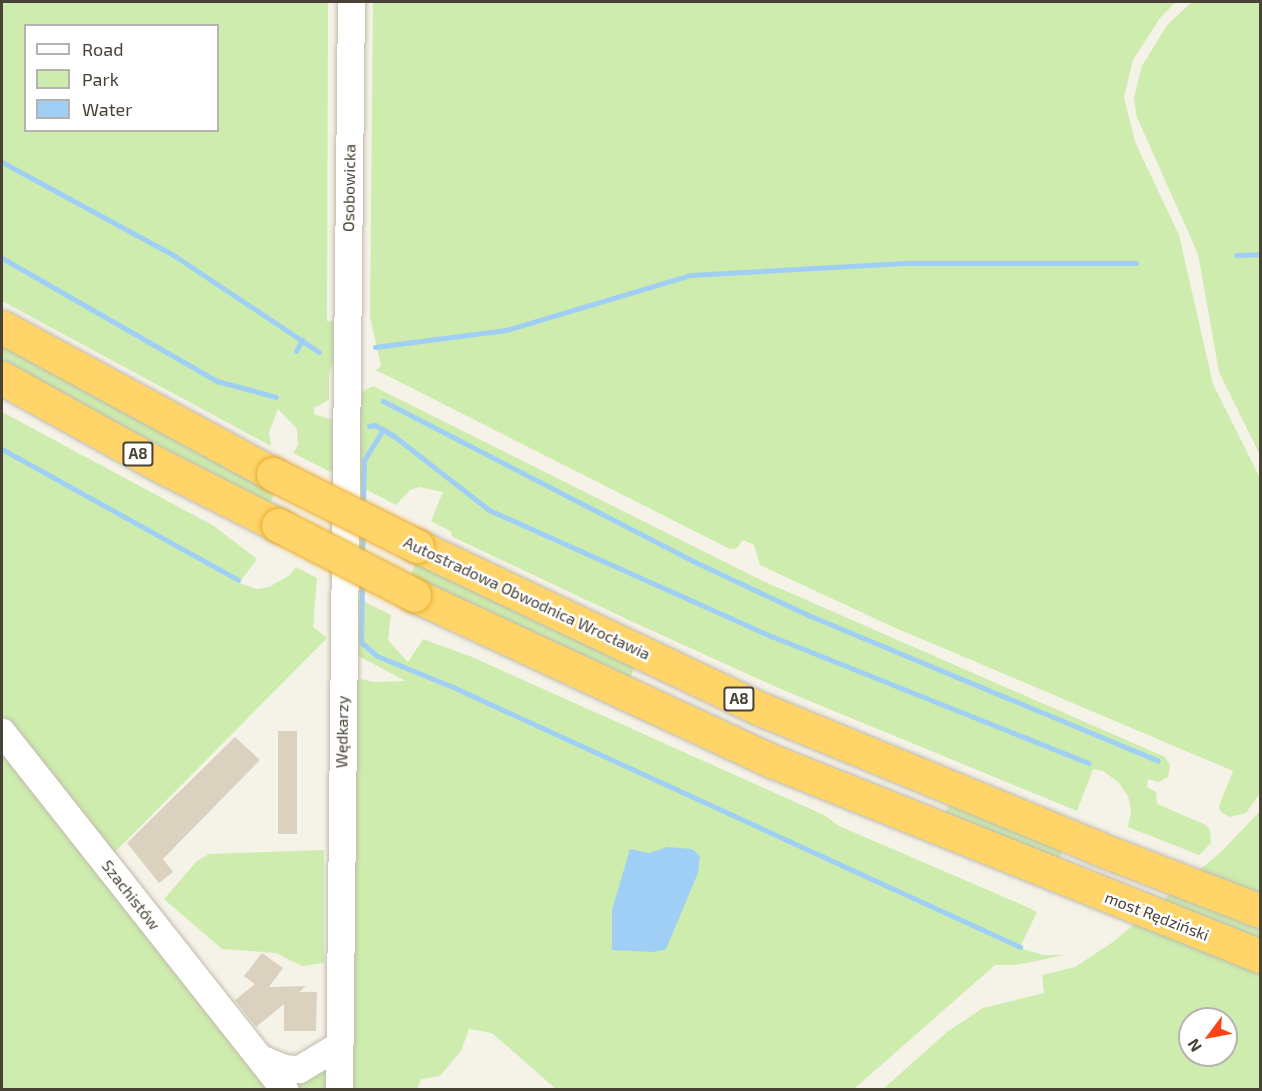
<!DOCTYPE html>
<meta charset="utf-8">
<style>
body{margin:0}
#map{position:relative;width:1262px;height:1091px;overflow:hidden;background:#f5f2e8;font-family:"Exo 2",sans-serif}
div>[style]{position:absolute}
.green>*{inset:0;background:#cdecae;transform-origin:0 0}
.water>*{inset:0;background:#a0cff5}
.stream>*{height:5px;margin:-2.5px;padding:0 2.5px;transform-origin:2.5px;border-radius:2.5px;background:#a0cff5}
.building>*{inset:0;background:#dbd1bf;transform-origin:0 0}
.roads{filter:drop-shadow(0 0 2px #c1baaa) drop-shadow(0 0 2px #c1baaa)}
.minor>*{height:27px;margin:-13.5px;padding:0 13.5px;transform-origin:13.5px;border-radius:13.5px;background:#fff}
.highway>*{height:33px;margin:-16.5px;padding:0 16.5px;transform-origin:16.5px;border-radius:16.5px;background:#ffd469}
.bridges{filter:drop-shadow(0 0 2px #e8ac2f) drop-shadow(0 0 2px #e8ac2f)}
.highway-bridge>*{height:33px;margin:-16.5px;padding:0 16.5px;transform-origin:16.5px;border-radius:16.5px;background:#ffd469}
span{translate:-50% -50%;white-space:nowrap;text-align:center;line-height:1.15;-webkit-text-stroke:5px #fff;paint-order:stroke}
.shield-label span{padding:2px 4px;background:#fff;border:2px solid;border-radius:4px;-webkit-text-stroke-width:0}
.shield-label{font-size:15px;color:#494236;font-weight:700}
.street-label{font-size:16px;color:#494236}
.frame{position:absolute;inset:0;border:3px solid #494236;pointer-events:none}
.legend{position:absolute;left:24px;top:24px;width:195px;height:108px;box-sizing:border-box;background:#fff;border:2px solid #b6b3af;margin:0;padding:8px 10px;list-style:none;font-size:18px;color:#494236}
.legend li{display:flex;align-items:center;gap:12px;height:30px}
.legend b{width:30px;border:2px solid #b6b3af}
.north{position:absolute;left:1178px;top:1007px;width:60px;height:60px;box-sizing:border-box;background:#fff;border:2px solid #b6b3af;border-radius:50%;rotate:238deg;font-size:16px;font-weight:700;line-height:24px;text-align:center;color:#494236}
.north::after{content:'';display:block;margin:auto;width:21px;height:27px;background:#ff4315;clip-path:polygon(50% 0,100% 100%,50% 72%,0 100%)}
</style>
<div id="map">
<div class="green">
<i style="clip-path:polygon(evenodd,2px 2px,328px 2px,327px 321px,336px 322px,339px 351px,329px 372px,329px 400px,314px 408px,314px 414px,332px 420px,335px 474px,293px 453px,298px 445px,297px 429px,278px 409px,269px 432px,271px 446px,2px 301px,2px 2px,26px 26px,218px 26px,218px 130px,26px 130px,26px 26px)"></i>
<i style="clip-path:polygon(373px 2px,1176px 2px,1160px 18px,1133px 60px,1124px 97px,1135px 142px,1179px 235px,1213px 384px,1260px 478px,1260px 793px,1246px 813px,1229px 817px,1220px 811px,1219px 806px,1233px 771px,891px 626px,760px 565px,754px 545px,743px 540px,737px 548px,730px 549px,376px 370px,381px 366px,370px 317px)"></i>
<i style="clip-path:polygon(1192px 2px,1260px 2px,1260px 455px,1219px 372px,1198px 254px,1136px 115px,1134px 97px,1142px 66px,1167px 25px)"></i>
<i style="left:2px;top:346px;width:310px;height:14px;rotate:28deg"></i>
<i style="clip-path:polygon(373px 386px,763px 581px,1165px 757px,1170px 765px,1168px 777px,1158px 782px,1148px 779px,1147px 787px,1156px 792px,1157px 804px,1206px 825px,1210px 830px,1211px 843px,1199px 855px,1128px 827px,1131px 811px,1128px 796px,1118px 782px,1103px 771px,1093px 769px,1077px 811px,783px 690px,633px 622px,451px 536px,452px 532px,431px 521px,443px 492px,419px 487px,410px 490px,396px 505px,354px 483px,360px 393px)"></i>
<i style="clip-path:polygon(2px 412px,214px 526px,257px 559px,239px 583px,257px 589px,269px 587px,290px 575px,296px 567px,317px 578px,313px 627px,327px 638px,112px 855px,2px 714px)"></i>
<i style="left:416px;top:564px;width:242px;height:14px;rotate:25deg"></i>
<i style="clip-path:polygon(355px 597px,391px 615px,388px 640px,408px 662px,423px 639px,472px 657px,824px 815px,839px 826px,1027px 907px,1037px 912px,1021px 945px,1023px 949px,1043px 955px,1065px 955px,1016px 965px,995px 965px,854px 1089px,556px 1089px,492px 1033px,469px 1029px,461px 1051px,440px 1076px,421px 1079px,417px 1089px,351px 1090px,356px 678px,374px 682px,406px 681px,358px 656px,353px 641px)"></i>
<i style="clip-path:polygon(2px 746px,277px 1089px,2px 1089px)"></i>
<i style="left:949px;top:804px;width:123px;height:13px;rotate:22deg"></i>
<i style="clip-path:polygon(evenodd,1260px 811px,1260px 1089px,882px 1090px,947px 1032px,983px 1008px,1044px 993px,1042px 975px,1075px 967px,1113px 942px,1221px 852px,1260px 811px,1190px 1019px,1226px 1019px,1226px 1055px,1190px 1055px,1190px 1019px)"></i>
<i style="clip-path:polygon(324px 850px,324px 963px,302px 966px,276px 953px,222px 949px,164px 899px,197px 861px,209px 854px)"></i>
<i style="clip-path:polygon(326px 1068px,330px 1089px,293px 1089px,289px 1079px)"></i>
</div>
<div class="water">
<i style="clip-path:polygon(667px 847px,692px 849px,700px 856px,698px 873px,666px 949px,654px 952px,612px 950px,612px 910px,630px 849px,649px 853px)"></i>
</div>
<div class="stream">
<i style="left:2px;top:162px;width:197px;rotate:28.5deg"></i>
<i style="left:175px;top:256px;width:173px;rotate:33.7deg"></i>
<i style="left:1236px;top:255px;width:24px;rotate:-2deg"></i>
<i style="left:2px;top:258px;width:248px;rotate:29.8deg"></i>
<i style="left:217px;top:381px;width:61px;rotate:15.2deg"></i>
<i style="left:375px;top:347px;width:132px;rotate:-7.4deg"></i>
<i style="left:506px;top:330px;width:192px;rotate:-16.6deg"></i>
<i style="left:690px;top:275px;width:215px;rotate:-3.2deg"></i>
<i style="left:905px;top:263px;width:231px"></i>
<i style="left:296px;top:351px;width:13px;rotate:-61deg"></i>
<i style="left:383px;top:401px;width:349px;rotate:27.3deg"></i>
<i style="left:693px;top:561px;width:127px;rotate:25.2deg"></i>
<i style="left:808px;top:615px;width:379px;rotate:22.6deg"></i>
<i style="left:369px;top:426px;width:6px;rotate:-9deg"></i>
<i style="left:375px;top:425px;width:22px;rotate:30deg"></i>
<i style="left:394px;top:436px;width:120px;rotate:37.9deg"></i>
<i style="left:489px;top:510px;width:309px;rotate:24.1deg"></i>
<i style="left:771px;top:636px;width:342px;rotate:21.8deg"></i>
<i style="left:2px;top:449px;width:270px;rotate:29deg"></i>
<i style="left:363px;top:506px;width:46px;rotate:-88.8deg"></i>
<i style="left:364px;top:460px;width:36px;rotate:-58deg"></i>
<i style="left:362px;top:557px;width:27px;rotate:-88deg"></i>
<i style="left:362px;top:581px;width:61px;rotate:90.9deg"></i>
<i style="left:361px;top:642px;width:21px;rotate:41deg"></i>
<i style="left:377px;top:656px;width:82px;rotate:22.2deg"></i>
<i style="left:453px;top:687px;width:624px;rotate:24.63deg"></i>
</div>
<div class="building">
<i style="left:278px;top:731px;width:19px;height:103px"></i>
<i style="clip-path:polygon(235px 737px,260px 760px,163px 859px,173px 872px,159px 883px,127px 843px)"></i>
<i style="clip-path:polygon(262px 953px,283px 968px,269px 987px,306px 986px,299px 992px,317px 992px,316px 1031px,284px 1031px,284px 1004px,256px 1027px,235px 1000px,255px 984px,244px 976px)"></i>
</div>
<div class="roads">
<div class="minor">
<i style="left:2px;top:732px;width:456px;rotate:51.7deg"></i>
<i style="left:260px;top:1058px;width:25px;rotate:23deg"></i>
<i style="left:283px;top:1068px;width:16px;rotate:4deg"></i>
<i style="left:299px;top:1069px;width:47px;rotate:-31deg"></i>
<i style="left:339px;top:1090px;width:1088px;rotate:-89.37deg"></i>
</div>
<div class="highway">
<i style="left:2px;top:327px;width:308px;rotate:28.5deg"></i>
<i style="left:2px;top:378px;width:177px;rotate:29deg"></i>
<i style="left:157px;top:464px;width:136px;rotate:26.8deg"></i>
<i style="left:417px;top:546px;width:383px;rotate:25.4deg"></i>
<i style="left:763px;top:710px;width:361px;rotate:22.4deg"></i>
<i style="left:1097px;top:848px;width:175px;rotate:21.1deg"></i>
<i style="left:414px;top:595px;width:395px;rotate:24.9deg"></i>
<i style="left:772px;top:761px;width:526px;rotate:21.78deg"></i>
</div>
</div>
<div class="bridges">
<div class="highway-bridge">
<i style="left:273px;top:474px;width:161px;rotate:26.6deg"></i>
<i style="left:278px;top:525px;width:153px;rotate:27.2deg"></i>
</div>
</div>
<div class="shield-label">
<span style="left:138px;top:454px">A8</span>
<span style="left:739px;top:699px">A8</span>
</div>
<div class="street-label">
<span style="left:349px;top:188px;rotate:-89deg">Osobowicka</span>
<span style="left:527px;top:598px;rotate:25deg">Autostradowa Obwodnica Wrocławia</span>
<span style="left:342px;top:732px;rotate:-89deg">Wędkarzy</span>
<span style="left:131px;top:895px;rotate:52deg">Szachistów</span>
<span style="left:1157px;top:916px;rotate:21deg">most Rędziński</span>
</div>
<div class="frame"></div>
<ul class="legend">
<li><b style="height:8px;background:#fff"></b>Road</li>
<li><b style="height:16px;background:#cdecae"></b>Park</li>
<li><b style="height:16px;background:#a0cff5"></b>Water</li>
</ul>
<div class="north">N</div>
</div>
